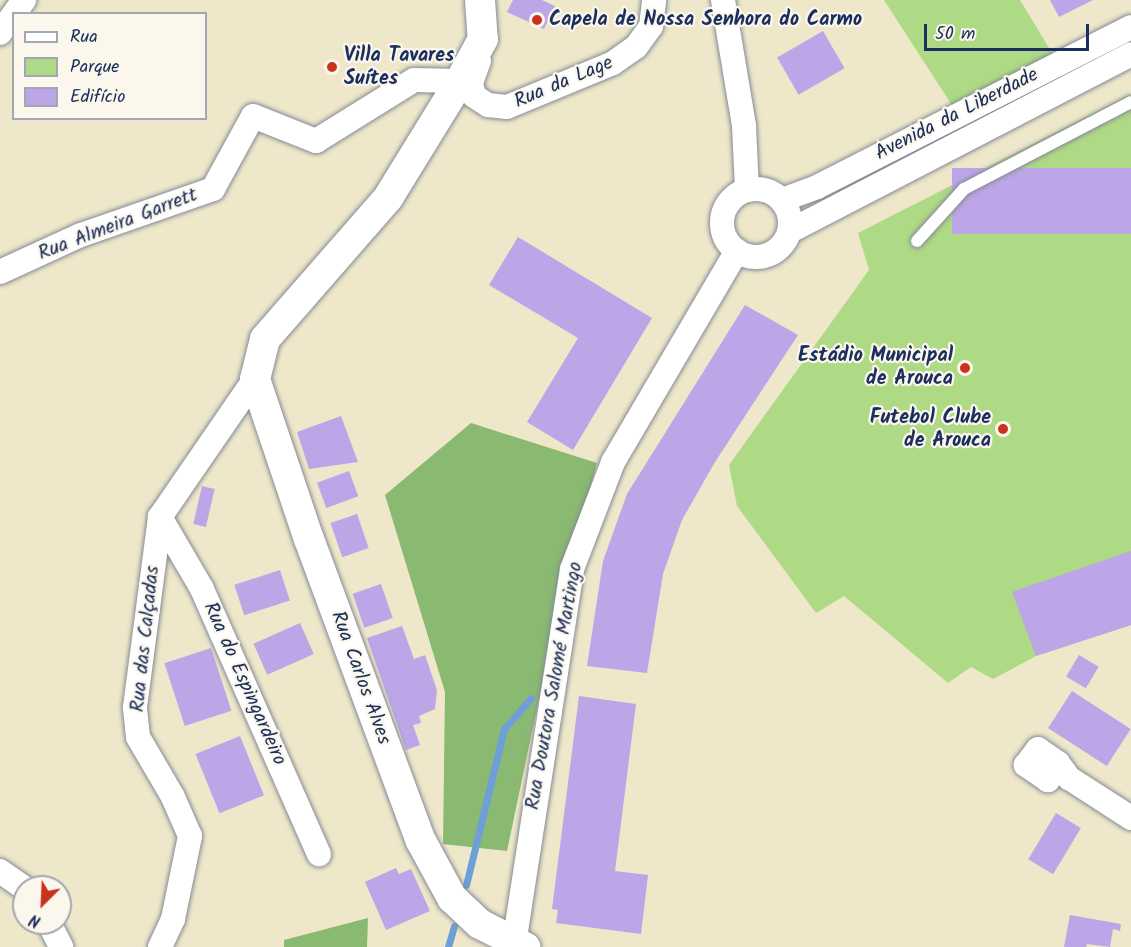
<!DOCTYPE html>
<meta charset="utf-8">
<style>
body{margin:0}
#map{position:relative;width:1131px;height:947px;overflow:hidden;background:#eee7ca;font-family:Kalam,sans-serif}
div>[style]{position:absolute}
.green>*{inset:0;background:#aed985}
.forest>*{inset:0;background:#8ab972}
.stream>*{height:7px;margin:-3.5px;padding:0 3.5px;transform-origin:3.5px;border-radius:3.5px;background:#6e9fd8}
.building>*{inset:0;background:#bca6e7;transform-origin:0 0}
.roads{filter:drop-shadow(0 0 2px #848b94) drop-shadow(0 0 2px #848b94)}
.service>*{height:12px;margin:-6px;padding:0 6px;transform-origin:6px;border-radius:6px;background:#fff}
.minor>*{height:24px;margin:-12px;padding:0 12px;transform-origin:12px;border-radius:12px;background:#fff}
.minor>.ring{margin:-12px;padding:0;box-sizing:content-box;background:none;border:24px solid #fff;border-radius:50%}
.tertiary>*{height:30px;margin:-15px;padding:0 15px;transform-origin:15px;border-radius:15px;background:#fff}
.dots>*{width:16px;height:16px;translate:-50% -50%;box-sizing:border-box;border:3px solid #fbf7ec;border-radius:50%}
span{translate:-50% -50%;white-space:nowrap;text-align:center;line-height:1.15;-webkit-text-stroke:4.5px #fbf7ec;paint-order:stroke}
.poi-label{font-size:20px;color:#1b2f5e;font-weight:700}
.left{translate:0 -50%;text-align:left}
.right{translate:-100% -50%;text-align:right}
.street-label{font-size:20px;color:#1b2f5e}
.legend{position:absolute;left:12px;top:12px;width:195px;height:108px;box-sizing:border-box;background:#fbf7ec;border:2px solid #a1a7b3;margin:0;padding:8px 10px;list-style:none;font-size:18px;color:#1b2f5e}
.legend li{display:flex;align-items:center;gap:12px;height:30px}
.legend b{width:30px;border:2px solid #a1a7b3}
.north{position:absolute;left:12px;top:875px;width:60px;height:60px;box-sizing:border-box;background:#fbf7ec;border:2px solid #a1a7b3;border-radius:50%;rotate:204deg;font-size:16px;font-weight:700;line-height:24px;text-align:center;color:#1b2f5e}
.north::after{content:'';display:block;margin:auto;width:21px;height:27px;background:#c8321e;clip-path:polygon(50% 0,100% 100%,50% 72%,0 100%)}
.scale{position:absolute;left:924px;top:24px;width:165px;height:27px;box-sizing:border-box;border:3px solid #1b2f5e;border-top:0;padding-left:8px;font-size:18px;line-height:21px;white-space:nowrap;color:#1b2f5e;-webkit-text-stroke:4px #fbf7ec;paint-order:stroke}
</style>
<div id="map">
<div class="green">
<i style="clip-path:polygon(884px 0,1020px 0,1058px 63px,957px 113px)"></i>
<i style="clip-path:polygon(1131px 94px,1131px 625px,1036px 656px,993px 679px,971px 667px,948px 683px,844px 596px,816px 613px,737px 506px,729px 465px,869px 270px,858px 233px)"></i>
</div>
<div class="forest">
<i style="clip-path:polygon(471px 423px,597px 463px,553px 632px,507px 851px,443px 844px,445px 692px,385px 495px)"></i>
<i style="clip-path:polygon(368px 918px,367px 947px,284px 947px,284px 940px)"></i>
</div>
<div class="stream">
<i style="left:466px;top:885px;width:161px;rotate:-76.3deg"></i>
<i style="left:504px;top:729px;width:41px;rotate:-48.9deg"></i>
<i style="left:448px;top:947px;width:22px;rotate:-74deg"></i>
</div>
<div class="building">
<i style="clip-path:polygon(513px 0,542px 0,555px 6px,544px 29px,507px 12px)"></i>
<i style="clip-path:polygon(1050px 0,1093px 0,1059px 17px)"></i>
<i style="left:823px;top:31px;width:43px;height:53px;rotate:60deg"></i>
<i style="left:1131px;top:168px;width:66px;height:179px;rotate:90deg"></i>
<i style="clip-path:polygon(518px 237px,652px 318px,573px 450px,527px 422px,578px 338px,489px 285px)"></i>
<i style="clip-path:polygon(745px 305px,798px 335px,715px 462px,682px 520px,663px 574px,647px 673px,587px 666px,603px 561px,627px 494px)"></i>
<i style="clip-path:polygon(341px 416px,358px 462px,309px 469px,297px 432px)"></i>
<i style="left:349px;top:471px;width:27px;height:34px;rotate:70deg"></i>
<i style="left:202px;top:486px;width:13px;height:39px;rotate:13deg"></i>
<i style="left:357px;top:514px;width:36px;height:28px;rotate:71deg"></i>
<i style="clip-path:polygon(1131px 551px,1131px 625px,1036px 656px,1012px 592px)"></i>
<i style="left:280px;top:570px;width:32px;height:48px;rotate:72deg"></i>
<i style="left:381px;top:584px;width:36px;height:30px;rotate:71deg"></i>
<i style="left:300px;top:623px;width:34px;height:51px;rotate:66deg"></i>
<i style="clip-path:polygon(402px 626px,414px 659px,425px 655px,437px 690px,435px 709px,419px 716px,421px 723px,413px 725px,420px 745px,406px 750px,367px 638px)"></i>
<i style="left:211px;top:648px;width:66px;height:49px;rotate:72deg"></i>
<i style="left:1079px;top:655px;width:23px;height:25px;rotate:31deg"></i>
<i style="left:1072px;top:691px;width:70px;height:44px;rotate:33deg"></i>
<i style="clip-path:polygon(579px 696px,636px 704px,615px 871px,648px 875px,641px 934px,556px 923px,558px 910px,552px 909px)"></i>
<i style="left:240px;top:736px;width:64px;height:48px;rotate:68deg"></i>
<i style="left:1056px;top:813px;width:29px;height:54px;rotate:31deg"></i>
<i style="clip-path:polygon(396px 868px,399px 874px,411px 869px,430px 911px,386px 930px,365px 882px)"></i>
<i style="clip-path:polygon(1070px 915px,1121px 924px,1120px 931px,1113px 929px,1110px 947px,1087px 944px,1086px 947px,1064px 947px)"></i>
</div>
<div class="roads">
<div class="service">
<i style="left:917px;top:241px;width:70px;rotate:-47.9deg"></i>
<i style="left:964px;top:189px;width:188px;rotate:-27.5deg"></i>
</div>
<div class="minor">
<i style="left:723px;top:0;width:128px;rotate:80.5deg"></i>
<i style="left:744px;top:126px;width:64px;rotate:87.3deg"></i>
<i style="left:0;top:33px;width:41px;rotate:-54deg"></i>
<i style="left:479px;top:61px;width:23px;rotate:110deg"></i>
<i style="left:471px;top:83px;width:13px;rotate:77deg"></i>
<i style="left:474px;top:96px;width:17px;rotate:33deg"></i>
<i style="left:488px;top:105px;width:19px;rotate:6deg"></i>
<i style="left:507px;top:107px;width:115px;rotate:-22.5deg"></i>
<i style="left:613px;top:63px;width:28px;rotate:-35deg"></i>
<i style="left:636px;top:47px;width:26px;rotate:-54deg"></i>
<i style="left:651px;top:26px;width:26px;rotate:-83deg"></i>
<i class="ring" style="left:722px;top:189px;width:44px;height:44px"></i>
<i style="left:782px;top:200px;width:37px;rotate:-20deg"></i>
<i style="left:817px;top:187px;width:352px;rotate:-27deg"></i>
<i style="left:790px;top:231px;width:384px;rotate:-27.4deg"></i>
<i style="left:0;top:272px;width:89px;rotate:-24.6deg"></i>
<i style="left:81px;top:235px;width:140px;rotate:-19.2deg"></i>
<i style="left:213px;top:189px;width:83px;rotate:-61.3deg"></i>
<i style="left:253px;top:116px;width:68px;rotate:21.6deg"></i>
<i style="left:316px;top:141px;width:115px;rotate:-31.9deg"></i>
<i style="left:414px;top:80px;width:46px;rotate:1.2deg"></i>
<i style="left:160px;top:517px;width:83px;rotate:59.7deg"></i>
<i style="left:202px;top:589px;width:290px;rotate:66.2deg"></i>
<i style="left:1058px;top:763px;width:20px;rotate:120deg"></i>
<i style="left:1048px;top:780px;width:27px;rotate:-146deg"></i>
<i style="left:1026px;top:765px;width:20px;rotate:-53deg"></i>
<i style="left:1038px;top:749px;width:24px;rotate:35deg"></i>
<i style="left:1058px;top:763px;width:19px;rotate:54deg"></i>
<i style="left:1069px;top:778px;width:74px;rotate:32.8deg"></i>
<i style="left:0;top:871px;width:29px;rotate:35deg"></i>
<i style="left:49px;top:923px;width:27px;rotate:63deg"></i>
<i style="left:514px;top:944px;width:379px;rotate:-81.2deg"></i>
<i style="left:572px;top:569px;width:115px;rotate:-69deg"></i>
<i style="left:613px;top:462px;width:245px;rotate:-59.6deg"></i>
<i style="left:160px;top:947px;width:31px;rotate:-65deg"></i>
<i style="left:173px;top:919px;width:85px;rotate:-78.4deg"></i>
<i style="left:190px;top:836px;width:43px;rotate:-113.6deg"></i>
<i style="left:173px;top:797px;width:69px;rotate:-120.3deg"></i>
<i style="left:138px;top:737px;width:30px;rotate:-96deg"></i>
<i style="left:135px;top:707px;width:192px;rotate:-82.5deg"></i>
<i style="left:160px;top:517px;width:168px;rotate:-55.5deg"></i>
</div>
<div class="tertiary">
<i style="left:480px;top:0;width:39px;rotate:86deg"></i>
<i style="left:483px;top:39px;width:48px;rotate:118.7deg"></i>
<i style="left:460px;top:81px;width:137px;rotate:121.6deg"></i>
<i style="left:388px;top:198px;width:187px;rotate:131.1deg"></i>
<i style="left:265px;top:339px;width:41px;rotate:104deg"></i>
<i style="left:255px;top:379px;width:169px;rotate:71.4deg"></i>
<i style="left:309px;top:539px;width:322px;rotate:69.7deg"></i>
<i style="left:421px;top:841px;width:65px;rotate:61.5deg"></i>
<i style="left:452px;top:898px;width:38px;rotate:43deg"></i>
<i style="left:480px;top:924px;width:51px;rotate:27.1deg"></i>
</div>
</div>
<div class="dots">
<i style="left:537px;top:20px;background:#c8321e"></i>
<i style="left:332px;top:67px;background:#c8321e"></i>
<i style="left:965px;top:368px;background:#c8321e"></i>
<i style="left:1003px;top:429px;background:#c8321e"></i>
</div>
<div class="poi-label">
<span class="left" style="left:549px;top:20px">Capela de Nossa Senhora do Carmo</span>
<span class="left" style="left:344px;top:68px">Villa Tavares<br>Suítes</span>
<span class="right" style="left:953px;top:368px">Estádio Municipal<br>de Arouca</span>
<span class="right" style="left:991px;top:430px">Futebol Clube<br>de Arouca</span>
</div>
<div class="street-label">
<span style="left:564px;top:83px;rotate:-23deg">Rua da Lage</span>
<span style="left:957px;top:115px;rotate:-27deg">Avenida da Liberdade</span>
<span style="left:118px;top:225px;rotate:-21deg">Rua Almeira Garrett</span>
<span style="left:146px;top:639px;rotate:-84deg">Rua das Calçadas</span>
<span style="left:360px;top:678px;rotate:70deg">Rua Carlos Alves</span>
<span style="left:244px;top:684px;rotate:66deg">Rua do Espingardeiro</span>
<span style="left:555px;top:686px;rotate:-80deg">Rua Doutora Salomé Martingo</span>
</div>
<ul class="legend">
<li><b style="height:8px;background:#fff"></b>Rua</li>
<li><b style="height:16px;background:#aed985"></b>Parque</li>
<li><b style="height:16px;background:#bca6e7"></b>Edifício</li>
</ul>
<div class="north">N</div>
<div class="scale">50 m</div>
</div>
